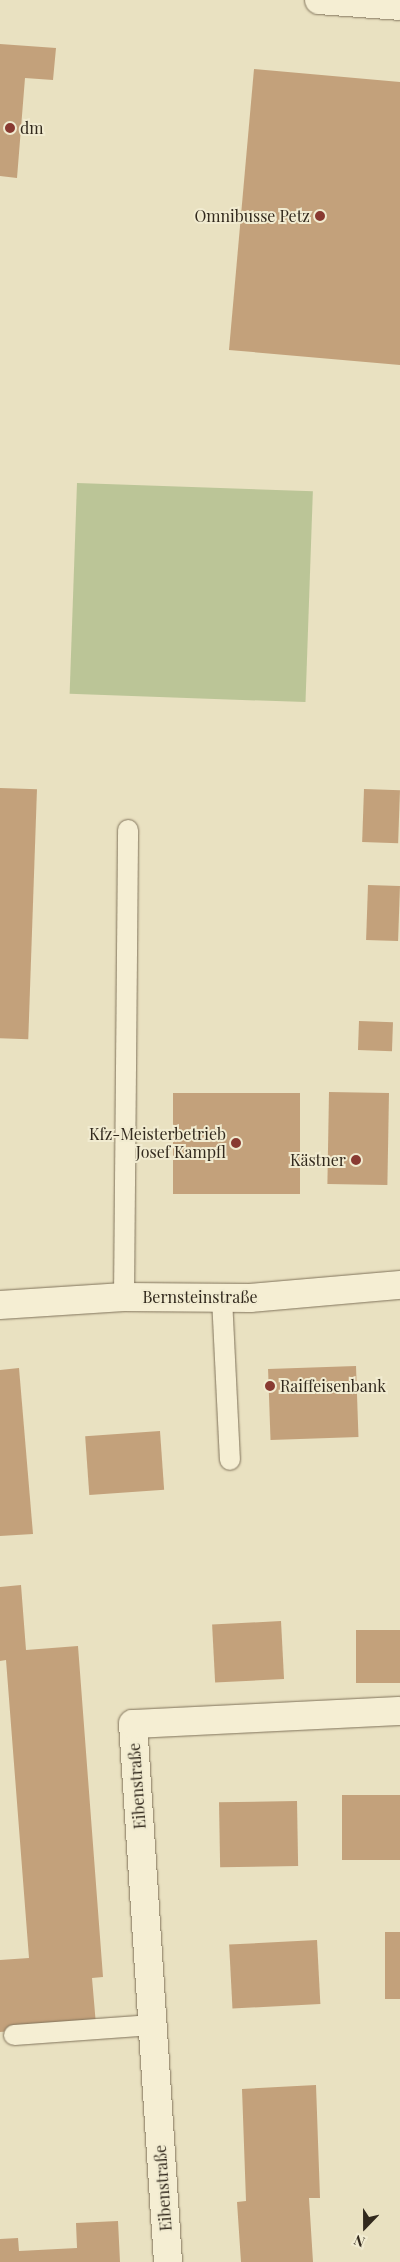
<!DOCTYPE html>
<meta charset="utf-8">
<style>
body{margin:0}
#map{position:relative;width:400px;height:2262px;overflow:hidden;background:#e9e1c1;font-family:"Playfair Display",serif}
div>[style]{position:absolute}
.green>*{inset:0;background:#bbc597;transform-origin:0 0}
.building>*{inset:0;background:#c3a17b;transform-origin:0 0}
.roads{filter:drop-shadow(0 0 1px #80735b) drop-shadow(0 0 1px #80735b)}
.service>*{height:20px;margin:-10px;padding:0 10px;transform-origin:10px;border-radius:10px;background:#f5eed3}
.minor>*{height:28px;margin:-14px;padding:0 14px;transform-origin:14px;border-radius:14px;background:#f5eed3}
.tertiary>*{height:28px;margin:-14px;padding:0 14px;transform-origin:14px;border-radius:14px;background:#f5eed3}
.dots>*{width:14px;height:14px;translate:-50% -50%;box-sizing:border-box;border:2px solid #f1ebd0;border-radius:50%}
span{translate:-50% -50%;white-space:nowrap;text-align:center;line-height:1.15;-webkit-text-stroke:4px #f1ebd0;paint-order:stroke}
.poi-label{font-size:16px;color:#32291d}
.left{translate:0 -50%;text-align:left}
.right{translate:-100% -50%;text-align:right}
.street-label{font-size:16px;color:#32291d}
.north{position:absolute;left:340px;top:2202px;width:50px;height:50px;-webkit-text-stroke:4px #f1ebd0;paint-order:stroke;rotate:202deg;font-size:14px;font-weight:700;line-height:20px;text-align:center;color:#32291d}
.north::after{content:'';display:block;margin:auto;width:18px;height:22px;background:#32291d;clip-path:polygon(50% 0,100% 100%,50% 72%,0 100%)}
</style>
<div id="map">
<div class="green">
<i style="left:77px;top:483px;width:236px;height:211px;rotate:2deg"></i>
</div>
<div class="building">
<i style="clip-path:polygon(0 44px,56px 48px,53px 80px,25px 78px,17px 178px,0 176px)"></i>
<i style="clip-path:polygon(254px 69px,400px 82px,400px 365px,229px 350px)"></i>
<i style="left:0;top:788px;width:37px;height:250px;rotate:2deg"></i>
<i style="left:364px;top:789px;width:36px;height:53px;rotate:2deg"></i>
<i style="left:368px;top:885px;width:32px;height:55px;rotate:2deg"></i>
<i style="left:359px;top:1021px;width:34px;height:29px;rotate:2deg"></i>
<i style="left:329px;top:1092px;width:60px;height:92px;rotate:1deg"></i>
<i style="left:173px;top:1093px;width:127px;height:101px"></i>
<i style="left:356px;top:1366px;width:71px;height:88px;rotate:88deg"></i>
<i style="clip-path:polygon(19px 1368px,33px 1534px,0 1536px,0 1370px)"></i>
<i style="left:160px;top:1431px;width:59px;height:75px;rotate:86deg"></i>
<i style="clip-path:polygon(21px 1585px,26px 1650px,78px 1646px,103px 1977px,92px 1978px,96px 2025px,0 2032px,0 1960px,29px 1958px,6px 1660px,0 1661px,0 1587px)"></i>
<i style="left:281px;top:1621px;width:58px;height:69px;rotate:87deg"></i>
<i style="left:356px;top:1630px;width:44px;height:53px"></i>
<i style="left:400px;top:1795px;width:65px;height:58px;rotate:90deg"></i>
<i style="left:297px;top:1801px;width:65px;height:78px;rotate:89deg"></i>
<i style="left:385px;top:1932px;width:15px;height:67px"></i>
<i style="left:317px;top:1940px;width:64px;height:88px;rotate:87deg"></i>
<i style="clip-path:polygon(316px 2085px,320px 2198px,309px 2198px,313px 2262px,241px 2262px,237px 2202px,246px 2201px,242px 2089px)"></i>
<i style="clip-path:polygon(118px 2221px,120px 2262px,0 2262px,0 2239px,18px 2238px,19px 2251px,77px 2248px,76px 2223px)"></i>
</div>
<div class="roads">
<div class="service">
<i style="left:124px;top:1297px;width:467px;rotate:-89.5deg"></i>
<i style="left:222px;top:1298px;width:162px;rotate:87.2deg"></i>
<i style="left:14px;top:2035px;width:139px;rotate:-4.1deg"></i>
</div>
<div class="minor">
<i style="left:168px;top:2262px;width:539px;rotate:-93.72deg"></i>
<i style="left:133px;top:1724px;width:267px;rotate:-2.8deg"></i>
</div>
<div class="tertiary">
<i style="left:319px;top:0;width:81px;rotate:4.2deg"></i>
<i style="left:0;top:1305px;width:124px;rotate:-3.7deg"></i>
<i style="left:124px;top:1297px;width:126px;rotate:0.5deg"></i>
<i style="left:250px;top:1298px;width:151px;rotate:-5deg"></i>
</div>
</div>
<div class="dots">
<i style="left:10px;top:128px;background:#893a31"></i>
<i style="left:320px;top:216px;background:#893a31"></i>
<i style="left:236px;top:1143px;background:#893a31"></i>
<i style="left:356px;top:1160px;background:#893a31"></i>
<i style="left:270px;top:1386px;background:#893a31"></i>
</div>
<div class="poi-label">
<span class="left" style="left:20px;top:128px">dm</span>
<span class="right" style="left:310px;top:216px">Omnibusse Petz</span>
<span class="right" style="left:226px;top:1143px">Kfz-Meisterbetrieb<br>Josef Kampfl</span>
<span class="right" style="left:346px;top:1160px">Kästner</span>
<span class="left" style="left:280px;top:1386px">Raiffeisenbank</span>
</div>
<div class="street-label">
<span style="left:200px;top:1297px">Bernsteinstraße</span>
<span style="left:137px;top:1786px;rotate:-94deg">Eibenstraße</span>
<span style="left:163px;top:2188px;rotate:-94deg">Eibenstraße</span>
</div>
<div class="north">N</div>
</div>
